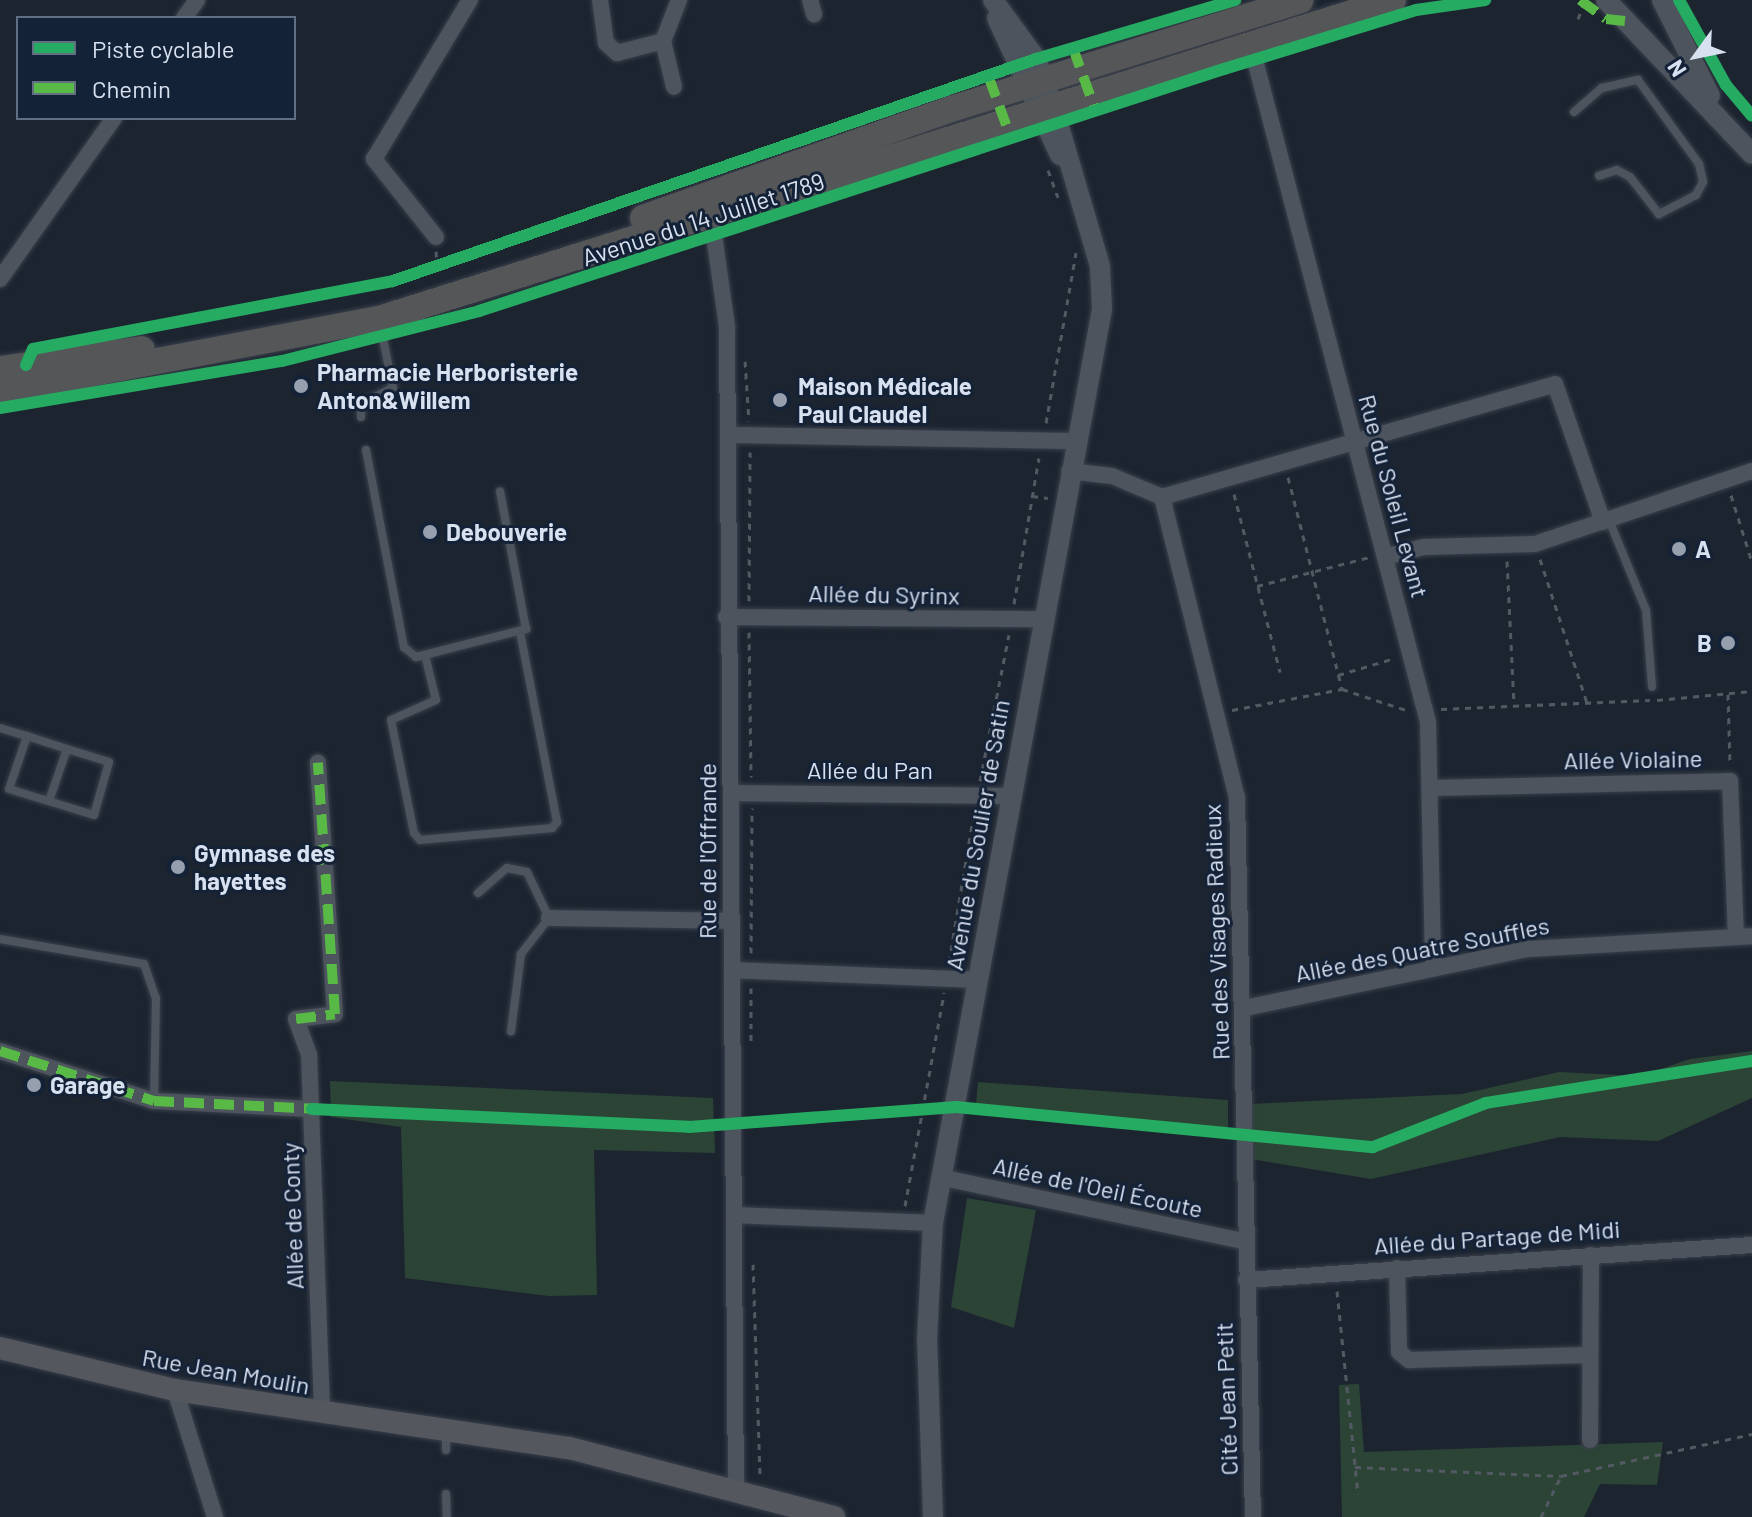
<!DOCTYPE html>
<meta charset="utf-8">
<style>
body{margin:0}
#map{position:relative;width:1752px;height:1517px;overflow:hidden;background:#1c2430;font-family:Barlow,sans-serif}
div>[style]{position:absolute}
.green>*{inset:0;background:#2b4436}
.path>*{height:3px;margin-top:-1.5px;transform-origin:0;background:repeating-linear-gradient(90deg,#535962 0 6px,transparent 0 12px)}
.roads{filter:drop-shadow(0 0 2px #3a404b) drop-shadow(0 0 2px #3a404b)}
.service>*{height:8px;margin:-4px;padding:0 4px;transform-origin:4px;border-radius:4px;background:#4d545e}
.minor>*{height:16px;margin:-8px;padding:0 8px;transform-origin:8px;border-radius:8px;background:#4d545e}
.tertiary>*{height:20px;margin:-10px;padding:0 10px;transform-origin:10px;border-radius:10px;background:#4d545e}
.secondary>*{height:22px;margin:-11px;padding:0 11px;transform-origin:11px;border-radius:11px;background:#54585e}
.primary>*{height:26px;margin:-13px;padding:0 13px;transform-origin:13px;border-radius:13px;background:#545658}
.quiet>*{height:10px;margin-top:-5px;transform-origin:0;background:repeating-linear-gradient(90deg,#58b947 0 20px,transparent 0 30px)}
.cycleway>*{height:12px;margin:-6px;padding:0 6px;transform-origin:6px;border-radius:6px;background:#26ab63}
.dots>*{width:22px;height:22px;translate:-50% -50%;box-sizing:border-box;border:4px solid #142238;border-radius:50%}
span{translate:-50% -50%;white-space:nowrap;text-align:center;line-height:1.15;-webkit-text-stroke:6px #142238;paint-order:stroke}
.street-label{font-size:24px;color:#d8e1f0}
.poi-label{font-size:24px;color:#d8e1f0;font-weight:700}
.left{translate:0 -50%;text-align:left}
.right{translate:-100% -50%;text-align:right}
.legend{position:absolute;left:16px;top:16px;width:280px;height:104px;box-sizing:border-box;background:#142238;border:2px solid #626e82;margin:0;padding:10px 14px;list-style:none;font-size:24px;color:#d8e1f0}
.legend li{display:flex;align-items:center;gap:16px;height:40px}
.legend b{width:40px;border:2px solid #626e82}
.north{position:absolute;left:1656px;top:16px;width:80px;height:80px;-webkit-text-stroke:6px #142238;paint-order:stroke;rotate:237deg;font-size:22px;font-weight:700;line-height:32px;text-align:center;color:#d8e1f0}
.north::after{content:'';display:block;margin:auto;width:28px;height:36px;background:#d8e1f0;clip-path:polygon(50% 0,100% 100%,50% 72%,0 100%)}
</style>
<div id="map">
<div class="green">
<i style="clip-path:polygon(1752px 1051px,1752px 1098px,1658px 1141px,1560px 1137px,1371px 1179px,1251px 1159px,1250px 1104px,1462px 1094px,1559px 1072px,1640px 1076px,1690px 1059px)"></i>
<i style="clip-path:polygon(330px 1081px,713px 1098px,715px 1153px,594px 1150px,597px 1295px,549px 1296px,405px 1278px,401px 1127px,331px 1117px)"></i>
<i style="clip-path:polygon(978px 1082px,1228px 1100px,1228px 1131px,976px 1104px)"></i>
<i style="clip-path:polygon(967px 1198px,1036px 1210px,1014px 1328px,951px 1307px)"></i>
<i style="clip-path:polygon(1359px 1384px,1364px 1452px,1663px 1442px,1657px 1485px,1600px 1484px,1584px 1517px,1342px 1517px,1339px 1385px)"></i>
</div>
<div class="path">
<i style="left:1578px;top:19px;width:20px;rotate:-70deg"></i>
<i style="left:1048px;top:170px;width:29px;rotate:70deg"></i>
<i style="left:436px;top:251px;width:16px;rotate:86deg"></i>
<i style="left:745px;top:361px;width:60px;rotate:86.2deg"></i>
<i style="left:1046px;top:423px;width:173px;rotate:-80deg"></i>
<i style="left:1288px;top:477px;width:219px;rotate:75.7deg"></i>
<i style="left:1234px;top:494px;width:184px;rotate:75.5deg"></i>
<i style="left:1731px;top:495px;width:70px;rotate:72.6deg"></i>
<i style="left:1032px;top:496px;width:16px;rotate:7deg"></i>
<i style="left:1540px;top:559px;width:151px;rotate:71.9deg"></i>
<i style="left:1507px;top:561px;width:144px;rotate:87.2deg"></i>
<i style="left:1257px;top:586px;width:117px;rotate:-14.4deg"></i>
<i style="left:749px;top:601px;width:149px;rotate:-89.6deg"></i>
<i style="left:1014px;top:604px;width:148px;rotate:-80.3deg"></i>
<i style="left:749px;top:632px;width:145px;rotate:89.2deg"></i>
<i style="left:1338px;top:675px;width:59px;rotate:-16.6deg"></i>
<i style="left:1728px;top:694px;width:71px;rotate:88.4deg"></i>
<i style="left:1657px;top:700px;width:95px;rotate:-5.4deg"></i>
<i style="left:1441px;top:709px;width:209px;rotate:-2.5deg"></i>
<i style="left:1232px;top:710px;width:112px;rotate:-10.8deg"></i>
<i style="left:1342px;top:689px;width:67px;rotate:18.2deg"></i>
<i style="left:980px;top:781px;width:149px;rotate:-78.8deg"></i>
<i style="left:751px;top:953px;width:145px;rotate:-89.6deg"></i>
<i style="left:949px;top:962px;width:152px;rotate:-80.5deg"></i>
<i style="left:751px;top:1041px;width:53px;rotate:-90deg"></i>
<i style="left:905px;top:1206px;width:217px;rotate:-79.6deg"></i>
<i style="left:753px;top:1264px;width:213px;rotate:88.1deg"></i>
<i style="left:1337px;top:1291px;width:204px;rotate:84.1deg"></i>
<i style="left:1355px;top:1467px;width:206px;rotate:2.5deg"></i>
<i style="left:1561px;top:1476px;width:196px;rotate:-12.4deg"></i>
<i style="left:1541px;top:1517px;width:46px;rotate:-64deg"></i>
</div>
<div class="roads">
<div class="service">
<i style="left:1574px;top:112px;width:37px;rotate:-41deg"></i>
<i style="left:1602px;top:88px;width:37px;rotate:-13deg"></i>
<i style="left:1638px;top:80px;width:104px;rotate:54deg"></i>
<i style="left:1699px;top:164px;width:18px;rotate:77deg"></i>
<i style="left:1703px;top:182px;width:15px;rotate:118deg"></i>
<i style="left:1696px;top:195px;width:42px;rotate:152.8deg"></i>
<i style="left:1659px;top:214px;width:47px;rotate:-128.1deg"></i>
<i style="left:1630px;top:177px;width:15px;rotate:-152deg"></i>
<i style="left:1617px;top:170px;width:19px;rotate:162deg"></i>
<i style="left:361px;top:417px;width:13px;rotate:-90deg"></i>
<i style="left:361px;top:404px;width:36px;rotate:-27deg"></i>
<i style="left:393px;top:388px;width:65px;rotate:-101.5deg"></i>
<i style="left:366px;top:450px;width:201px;rotate:79.1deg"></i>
<i style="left:404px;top:647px;width:16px;rotate:40deg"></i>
<i style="left:416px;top:657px;width:114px;rotate:-14.3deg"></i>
<i style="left:526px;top:629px;width:140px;rotate:-100.7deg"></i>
<i style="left:1609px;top:520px;width:97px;rotate:67.7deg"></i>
<i style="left:1646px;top:610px;width:77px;rotate:85.5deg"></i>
<i style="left:425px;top:655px;width:46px;rotate:76.3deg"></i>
<i style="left:436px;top:700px;width:49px;rotate:156deg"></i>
<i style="left:391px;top:720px;width:115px;rotate:78.5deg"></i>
<i style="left:414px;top:833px;width:9px;rotate:49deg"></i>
<i style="left:420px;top:840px;width:133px;rotate:-5.2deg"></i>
<i style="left:552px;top:828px;width:8px;rotate:-50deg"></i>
<i style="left:557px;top:822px;width:189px;rotate:-101deg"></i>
<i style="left:0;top:728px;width:28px;rotate:17deg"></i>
<i style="left:27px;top:736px;width:42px;rotate:18deg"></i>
<i style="left:67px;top:749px;width:44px;rotate:17.2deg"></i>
<i style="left:109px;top:762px;width:55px;rotate:105.8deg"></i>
<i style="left:94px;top:815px;width:89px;rotate:-163deg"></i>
<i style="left:9px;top:789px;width:56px;rotate:-71.2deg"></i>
<i style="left:49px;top:801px;width:55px;rotate:-70.9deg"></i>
<i style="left:478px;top:893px;width:38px;rotate:-41deg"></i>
<i style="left:507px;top:868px;width:20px;rotate:11deg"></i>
<i style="left:527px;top:872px;width:51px;rotate:64.4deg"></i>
<i style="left:549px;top:918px;width:46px;rotate:127.9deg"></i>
<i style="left:521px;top:954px;width:78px;rotate:97.4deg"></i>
<i style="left:0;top:939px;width:146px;rotate:9.8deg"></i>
<i style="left:144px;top:964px;width:36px;rotate:71deg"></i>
<i style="left:156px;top:998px;width:102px;rotate:91.1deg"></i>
<i style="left:446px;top:1433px;width:17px;rotate:90deg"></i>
<i style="left:446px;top:1494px;width:23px;rotate:88deg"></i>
</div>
<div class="minor">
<i style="left:600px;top:0;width:43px;rotate:82.1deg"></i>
<i style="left:606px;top:43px;width:15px;rotate:42deg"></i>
<i style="left:617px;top:53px;width:48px;rotate:-14.6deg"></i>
<i style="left:663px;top:41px;width:44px;rotate:-68.7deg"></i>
<i style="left:810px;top:0;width:15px;rotate:74deg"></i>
<i style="left:184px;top:18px;width:22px;rotate:-54deg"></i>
<i style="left:663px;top:41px;width:47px;rotate:76.6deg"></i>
<i style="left:1251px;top:45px;width:700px;rotate:75.35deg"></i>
<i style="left:1428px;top:722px;width:244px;rotate:88.8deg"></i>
<i style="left:711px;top:214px;width:114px;rotate:81.9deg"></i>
<i style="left:727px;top:327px;width:1162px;rotate:89.56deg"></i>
<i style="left:436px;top:237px;width:100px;rotate:-128.5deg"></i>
<i style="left:374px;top:159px;width:186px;rotate:-58.9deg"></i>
<i style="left:0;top:279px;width:197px;rotate:-54.7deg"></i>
<i style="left:728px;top:435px;width:348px;rotate:1deg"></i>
<i style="left:1069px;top:471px;width:43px;rotate:6.6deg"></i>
<i style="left:1112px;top:476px;width:54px;rotate:22.8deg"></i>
<i style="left:1162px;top:497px;width:309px;rotate:76deg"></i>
<i style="left:1237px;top:797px;width:720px;rotate:88.73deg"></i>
<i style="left:1162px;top:497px;width:409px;rotate:-16deg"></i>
<i style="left:1555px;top:384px;width:146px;rotate:70.8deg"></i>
<i style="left:1385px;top:557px;width:40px;rotate:-14.4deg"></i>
<i style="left:1424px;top:547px;width:111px;rotate:-1.5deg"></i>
<i style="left:1535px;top:544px;width:229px;rotate:-18.6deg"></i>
<i style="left:726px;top:617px;width:316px;rotate:0.4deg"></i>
<i style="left:1430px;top:788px;width:300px;rotate:-1.3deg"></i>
<i style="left:1730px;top:781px;width:155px;rotate:87.8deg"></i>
<i style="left:731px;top:793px;width:279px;rotate:0.6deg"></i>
<i style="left:549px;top:918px;width:183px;rotate:0.9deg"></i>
<i style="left:732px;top:970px;width:246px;rotate:2.3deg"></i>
<i style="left:1245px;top:1008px;width:289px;rotate:-11.8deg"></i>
<i style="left:1528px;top:949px;width:224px;rotate:-3.3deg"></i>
<i style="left:296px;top:1019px;width:37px;rotate:70deg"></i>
<i style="left:309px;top:1054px;width:360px;rotate:87.9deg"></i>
<i style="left:296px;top:1019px;width:39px;rotate:-7deg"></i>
<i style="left:335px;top:1014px;width:252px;rotate:-93.9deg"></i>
<i style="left:0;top:1051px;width:162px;rotate:18deg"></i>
<i style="left:154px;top:1101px;width:158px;rotate:2.9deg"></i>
<i style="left:944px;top:1178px;width:306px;rotate:11.9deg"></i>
<i style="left:734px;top:1215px;width:199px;rotate:2.3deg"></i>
<i style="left:1397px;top:1268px;width:84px;rotate:88.6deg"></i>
<i style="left:1399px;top:1352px;width:13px;rotate:39deg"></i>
<i style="left:1409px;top:1360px;width:177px;rotate:-1.6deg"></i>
<i style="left:1246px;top:1280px;width:507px;rotate:-3.96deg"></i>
<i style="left:175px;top:1390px;width:133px;rotate:72.5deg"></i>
<i style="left:1590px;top:1440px;width:185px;rotate:-89.7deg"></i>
</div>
<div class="tertiary">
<i style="left:1606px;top:0;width:212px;rotate:46.5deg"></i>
<i style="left:1662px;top:0;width:107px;rotate:63.4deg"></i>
<i style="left:997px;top:18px;width:151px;rotate:65.3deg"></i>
<i style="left:933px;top:1517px;width:177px;rotate:-91.9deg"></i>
<i style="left:927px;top:1340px;width:117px;rotate:-87.1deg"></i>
<i style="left:933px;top:1223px;width:929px;rotate:-79.52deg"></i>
<i style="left:1102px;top:309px;width:43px;rotate:-92.7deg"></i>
<i style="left:1100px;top:266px;width:167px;rotate:-106.4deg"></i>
<i style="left:1053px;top:106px;width:50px;rotate:-109.9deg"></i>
<i style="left:1036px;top:59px;width:73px;rotate:-126.1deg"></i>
</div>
<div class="secondary">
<i style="left:0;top:1348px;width:180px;rotate:13.5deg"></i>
<i style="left:175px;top:1390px;width:398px;rotate:8.4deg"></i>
<i style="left:569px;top:1448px;width:274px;rotate:14.6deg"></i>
</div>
<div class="primary">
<i style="left:643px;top:218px;width:327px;rotate:-19.5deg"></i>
<i style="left:951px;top:109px;width:366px;rotate:-17.3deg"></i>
<i style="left:0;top:369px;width:143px;rotate:-8deg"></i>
<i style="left:0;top:391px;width:386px;rotate:-10.8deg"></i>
<i style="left:379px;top:319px;width:1063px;rotate:-17.46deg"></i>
</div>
</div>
<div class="quiet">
<i style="left:1580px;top:0;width:32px;rotate:36deg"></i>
<i style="left:1606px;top:19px;width:19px;rotate:6deg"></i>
<i style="left:1073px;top:48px;width:68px;rotate:70.2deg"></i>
<i style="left:989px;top:78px;width:67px;rotate:69.9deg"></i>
<i style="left:296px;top:1019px;width:39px;rotate:-7deg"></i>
<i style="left:335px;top:1014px;width:252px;rotate:-93.9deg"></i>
<i style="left:0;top:1051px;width:162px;rotate:18deg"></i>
<i style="left:154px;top:1101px;width:165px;rotate:2.8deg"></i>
</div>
<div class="cycleway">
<i style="left:1679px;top:0;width:97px;rotate:61.1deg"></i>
<i style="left:1726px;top:85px;width:40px;rotate:50deg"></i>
<i style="left:26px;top:365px;width:17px;rotate:-66deg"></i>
<i style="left:33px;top:349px;width:366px;rotate:-10.7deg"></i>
<i style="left:393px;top:281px;width:680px;rotate:-19.05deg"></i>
<i style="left:1036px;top:59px;width:208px;rotate:-16.5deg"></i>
<i style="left:0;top:408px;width:286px;rotate:-9.5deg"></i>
<i style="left:282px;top:361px;width:203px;rotate:-14.2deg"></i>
<i style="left:479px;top:311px;width:783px;rotate:-18deg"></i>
<i style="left:1224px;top:69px;width:201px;rotate:-17.1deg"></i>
<i style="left:1416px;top:10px;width:70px;rotate:-8.2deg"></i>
<i style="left:312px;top:1109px;width:377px;rotate:2.7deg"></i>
<i style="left:689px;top:1127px;width:268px;rotate:-4.3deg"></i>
<i style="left:956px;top:1107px;width:419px;rotate:5.5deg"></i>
<i style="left:1373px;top:1147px;width:121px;rotate:-21.3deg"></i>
<i style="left:1486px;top:1103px;width:269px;rotate:-9deg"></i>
</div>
<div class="dots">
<i style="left:301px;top:386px;background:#969fad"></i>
<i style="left:780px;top:400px;background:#969fad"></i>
<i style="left:430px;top:532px;background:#969fad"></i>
<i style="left:1679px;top:549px;background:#969fad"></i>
<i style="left:1728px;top:643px;background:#969fad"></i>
<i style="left:178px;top:867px;background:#969fad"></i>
<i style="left:34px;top:1085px;background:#969fad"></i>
</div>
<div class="street-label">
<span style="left:703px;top:219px;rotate:-18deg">Avenue du 14 Juillet 1789</span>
<span style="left:1394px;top:496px;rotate:75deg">Rue du Soleil Levant</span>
<span style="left:884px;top:594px;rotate:1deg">Allée du Syrinx</span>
<span style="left:1633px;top:759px;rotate:-1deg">Allée Violaine</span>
<span style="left:870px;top:770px">Allée du Pan</span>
<span style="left:977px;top:835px;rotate:-80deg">Avenue du Soulier de Satin</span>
<span style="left:707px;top:851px;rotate:-90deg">Rue de l'Offrande</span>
<span style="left:1216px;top:932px;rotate:-92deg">Rue des Visages Radieux</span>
<span style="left:1422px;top:949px;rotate:-11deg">Allée des Quatre Souffles</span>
<span style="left:1098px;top:1187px;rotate:12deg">Allée de l'Oeil Écoute</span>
<span style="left:292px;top:1216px;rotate:-92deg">Allée de Conty</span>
<span style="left:1497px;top:1237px;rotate:-4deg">Allée du Partage de Midi</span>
<span style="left:226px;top:1371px;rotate:10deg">Rue Jean Moulin</span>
<span style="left:1226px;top:1399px;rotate:-92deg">Cité Jean Petit</span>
</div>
<div class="poi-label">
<span class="left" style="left:317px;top:386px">Pharmacie Herboristerie<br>Anton&amp;Willem</span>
<span class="left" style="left:798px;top:400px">Maison Médicale<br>Paul Claudel</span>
<span class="left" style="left:446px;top:532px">Debouverie</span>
<span class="left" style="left:1695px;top:549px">A</span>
<span class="right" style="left:1712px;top:643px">B</span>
<span class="left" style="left:194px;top:867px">Gymnase des<br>hayettes</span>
<span class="left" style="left:50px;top:1085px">Garage</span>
</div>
<ul class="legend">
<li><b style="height:10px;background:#26ab63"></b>Piste cyclable</li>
<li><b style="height:10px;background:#58b947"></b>Chemin</li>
</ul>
<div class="north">N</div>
</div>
